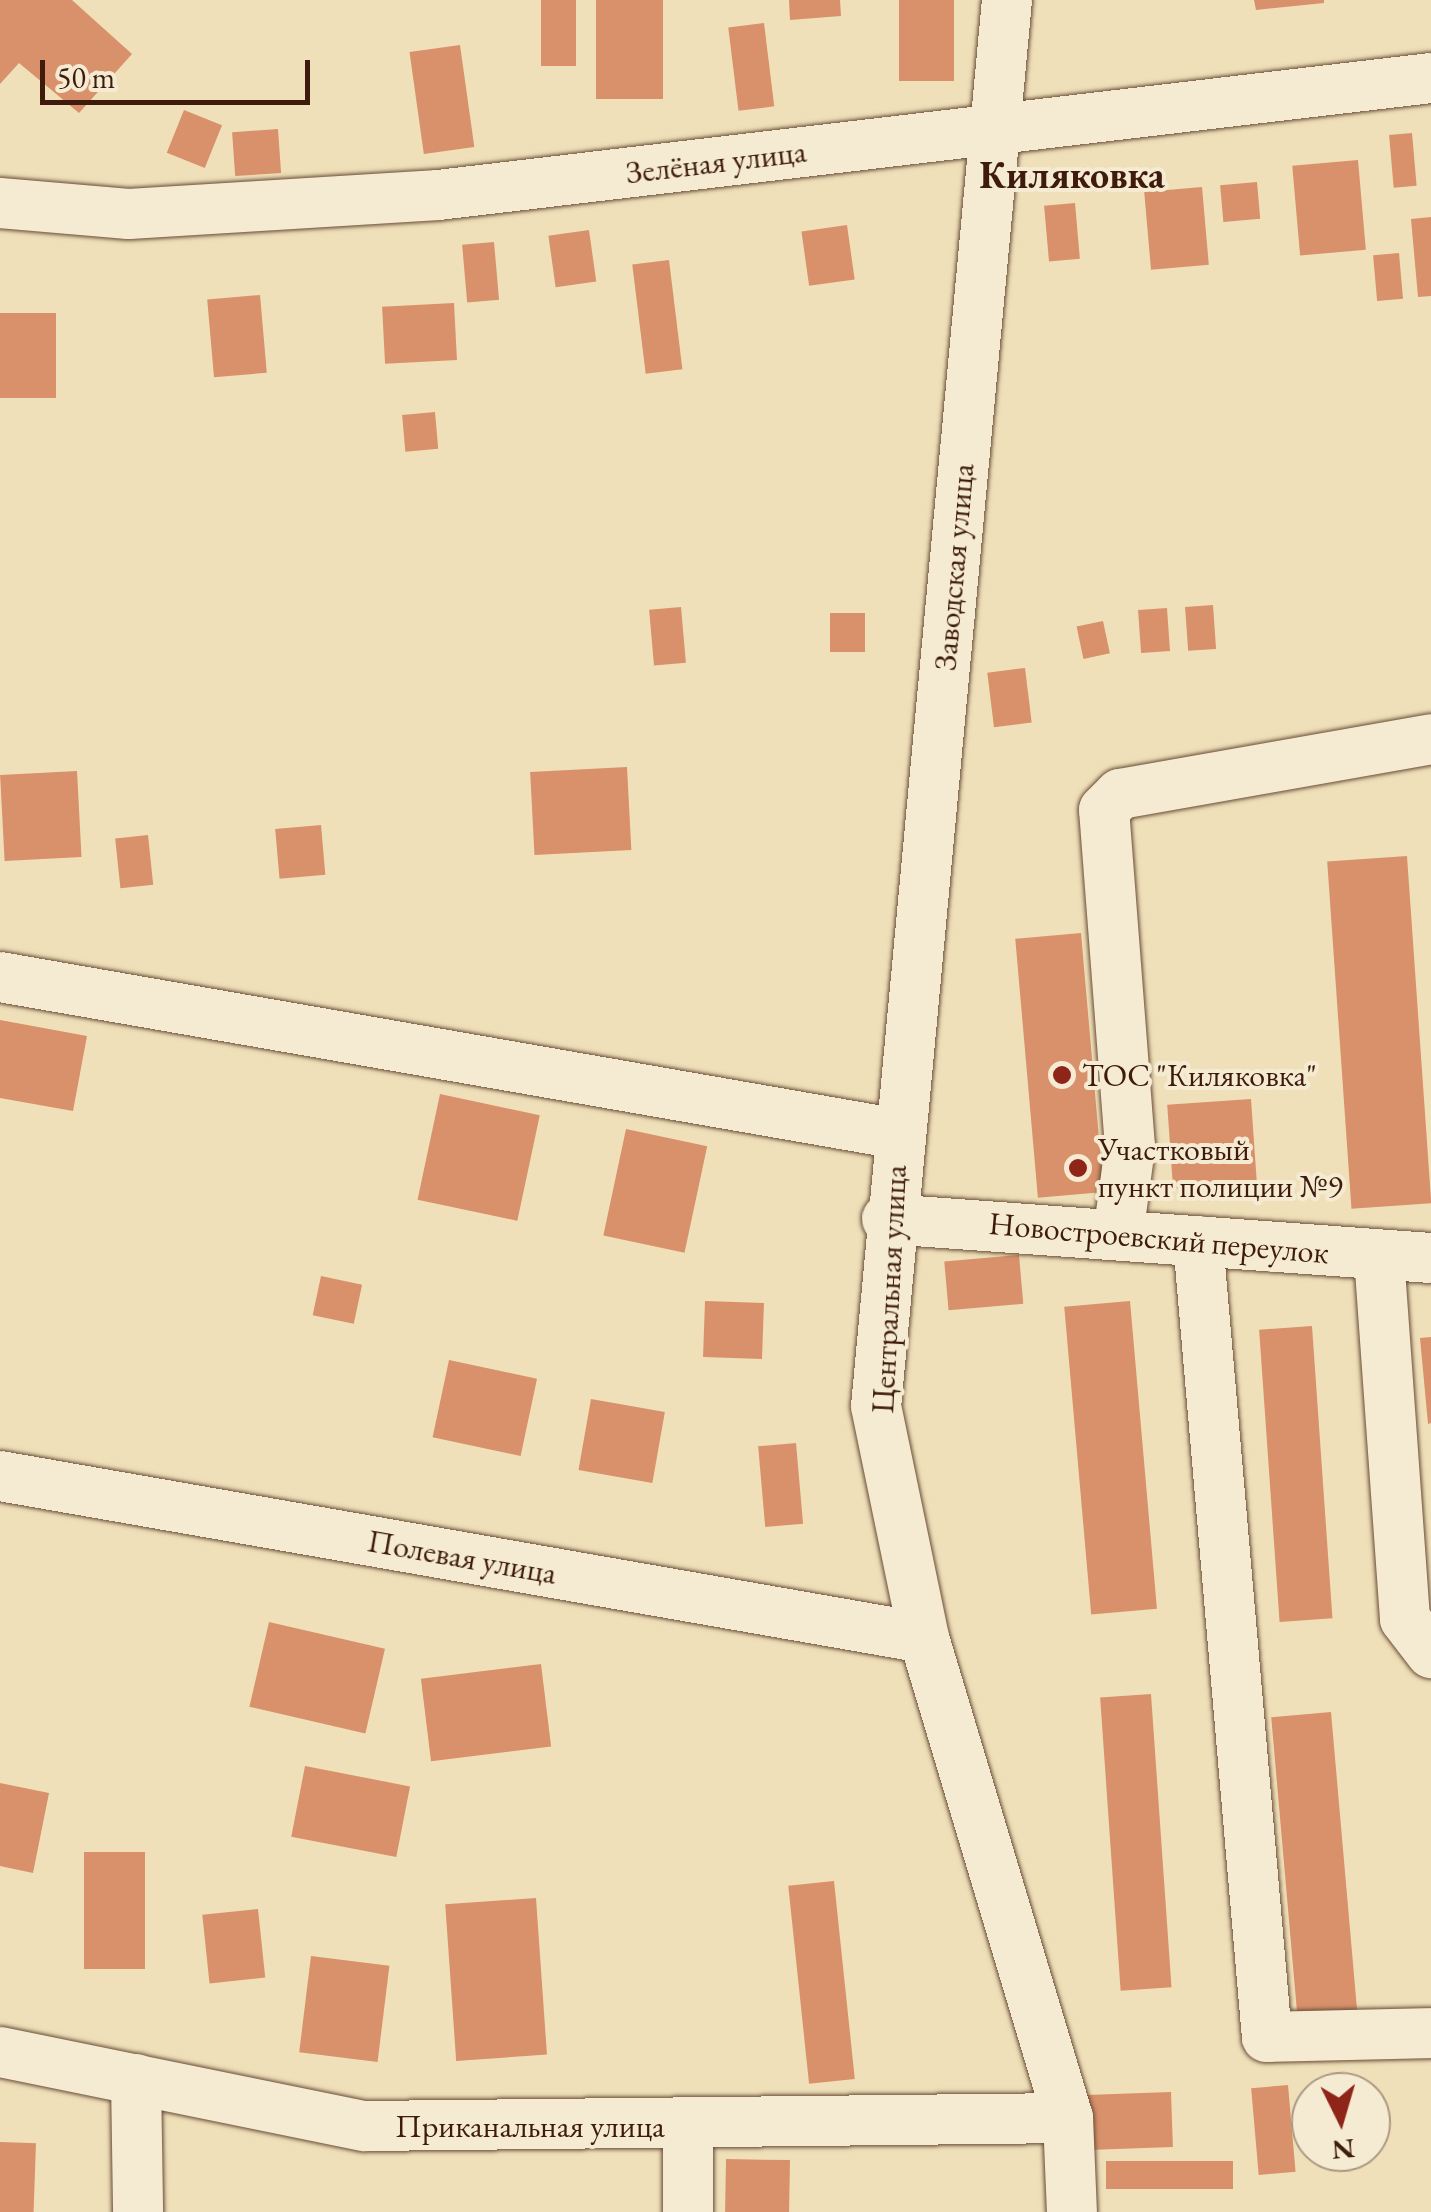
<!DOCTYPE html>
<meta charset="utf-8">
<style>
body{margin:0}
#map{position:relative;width:1431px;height:2212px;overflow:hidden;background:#efe0b9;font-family:"EB Garamond",serif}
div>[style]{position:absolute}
.building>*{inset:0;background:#d8916b;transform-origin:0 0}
.roads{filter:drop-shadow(0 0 2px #6a4c37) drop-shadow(0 0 2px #6a4c37)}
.minor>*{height:50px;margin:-25px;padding:0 25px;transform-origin:25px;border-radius:25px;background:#f5ebd2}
.dots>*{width:28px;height:28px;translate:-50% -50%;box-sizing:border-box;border:5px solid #f5ebd2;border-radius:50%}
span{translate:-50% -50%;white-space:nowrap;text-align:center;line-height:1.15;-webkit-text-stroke:8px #f5ebd2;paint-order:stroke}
.street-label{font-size:32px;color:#3e1b0c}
.poi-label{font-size:32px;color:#3e1b0c}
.left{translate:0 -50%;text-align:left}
.quarter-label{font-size:38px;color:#3e1b0c;font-weight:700}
.north{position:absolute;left:1291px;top:2072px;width:100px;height:100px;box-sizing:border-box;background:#f5ebd2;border:2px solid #ac9883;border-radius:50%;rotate:175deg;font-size:28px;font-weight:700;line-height:40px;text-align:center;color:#3e1b0c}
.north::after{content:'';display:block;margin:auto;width:35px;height:45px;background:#8f2418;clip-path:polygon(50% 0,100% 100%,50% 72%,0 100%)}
.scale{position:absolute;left:40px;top:60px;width:270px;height:45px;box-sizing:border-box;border:5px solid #3e1b0c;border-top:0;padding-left:12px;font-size:30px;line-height:35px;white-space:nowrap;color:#3e1b0c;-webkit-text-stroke:8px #f5ebd2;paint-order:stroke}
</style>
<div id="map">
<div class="building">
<i style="clip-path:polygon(0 0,72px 0,132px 54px,79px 113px,19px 63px,0 84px)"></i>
<i style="left:541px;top:0;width:35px;height:66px"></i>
<i style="left:596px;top:0;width:67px;height:99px"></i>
<i style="clip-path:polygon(789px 0,840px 0,841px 16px,790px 20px)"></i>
<i style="left:899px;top:0;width:55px;height:81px"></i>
<i style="clip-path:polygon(1254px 0,1324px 0,1324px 3px,1256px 10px)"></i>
<i style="left:764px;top:23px;width:84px;height:36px;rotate:83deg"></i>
<i style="left:460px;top:45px;width:103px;height:51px;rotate:82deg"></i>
<i style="left:184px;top:110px;width:41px;height:46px;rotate:22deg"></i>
<i style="left:278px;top:129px;width:44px;height:46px;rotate:86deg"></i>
<i style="left:1412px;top:133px;width:53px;height:23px;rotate:85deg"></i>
<i style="left:1358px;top:160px;width:90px;height:66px;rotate:85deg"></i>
<i style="left:1257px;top:182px;width:37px;height:37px;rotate:85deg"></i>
<i style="left:1202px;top:187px;width:78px;height:58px;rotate:85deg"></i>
<i style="left:1075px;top:203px;width:56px;height:31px;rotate:85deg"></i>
<i style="clip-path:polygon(1431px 217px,1431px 296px,1418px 297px,1411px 219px)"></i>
<i style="left:847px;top:225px;width:55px;height:46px;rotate:82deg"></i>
<i style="left:589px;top:230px;width:52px;height:41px;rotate:82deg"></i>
<i style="left:494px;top:242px;width:58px;height:32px;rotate:85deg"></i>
<i style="left:1399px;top:253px;width:46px;height:26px;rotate:85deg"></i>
<i style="left:669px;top:260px;width:110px;height:37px;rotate:83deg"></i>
<i style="left:260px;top:295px;width:78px;height:53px;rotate:85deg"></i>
<i style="left:454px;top:303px;width:57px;height:72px;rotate:87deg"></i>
<i style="left:0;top:313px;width:56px;height:85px"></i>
<i style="left:435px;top:412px;width:37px;height:33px;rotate:85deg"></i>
<i style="left:1213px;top:605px;width:44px;height:28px;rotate:86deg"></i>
<i style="left:681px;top:607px;width:56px;height:32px;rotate:85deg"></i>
<i style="left:1167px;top:608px;width:43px;height:29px;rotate:86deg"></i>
<i style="left:830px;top:613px;width:35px;height:39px"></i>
<i style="left:1103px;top:621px;width:33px;height:27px;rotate:78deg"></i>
<i style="left:1025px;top:668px;width:55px;height:38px;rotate:83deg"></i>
<i style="left:627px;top:767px;width:83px;height:97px;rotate:87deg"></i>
<i style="left:77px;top:771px;width:86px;height:77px;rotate:87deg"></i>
<i style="left:321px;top:825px;width:50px;height:46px;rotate:85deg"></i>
<i style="left:148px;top:835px;width:50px;height:33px;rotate:84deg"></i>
<i style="left:1407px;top:856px;width:348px;height:80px;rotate:86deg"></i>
<i style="left:1081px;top:933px;width:260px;height:66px;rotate:85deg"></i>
<i style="clip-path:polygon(0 1020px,87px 1036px,73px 1111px,0 1098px)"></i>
<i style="left:440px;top:1094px;width:102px;height:108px;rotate:12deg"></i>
<i style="left:1251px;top:1099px;width:84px;height:84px;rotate:86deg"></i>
<i style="left:626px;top:1129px;width:83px;height:109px;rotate:12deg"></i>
<i style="left:1019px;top:1255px;width:49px;height:75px;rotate:85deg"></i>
<i style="left:321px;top:1276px;width:42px;height:40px;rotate:12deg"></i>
<i style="left:705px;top:1301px;width:59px;height:56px;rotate:2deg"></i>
<i style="left:1130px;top:1301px;width:309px;height:66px;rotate:85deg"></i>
<i style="left:1312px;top:1326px;width:293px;height:53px;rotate:86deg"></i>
<i style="clip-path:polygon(1431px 1337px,1431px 1423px,1428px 1424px,1420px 1338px)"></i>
<i style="left:449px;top:1360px;width:90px;height:79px;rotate:12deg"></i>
<i style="left:591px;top:1399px;width:75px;height:72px;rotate:10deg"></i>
<i style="left:796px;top:1443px;width:81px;height:38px;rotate:85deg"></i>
<i style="left:269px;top:1622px;width:119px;height:87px;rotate:13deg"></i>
<i style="left:541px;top:1664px;width:83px;height:121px;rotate:83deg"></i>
<i style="left:1151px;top:1694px;width:294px;height:51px;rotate:86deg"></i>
<i style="left:1331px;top:1712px;width:312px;height:60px;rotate:85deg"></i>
<i style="left:305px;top:1766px;width:107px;height:72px;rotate:11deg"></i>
<i style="clip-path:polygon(0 1783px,49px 1793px,33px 1873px,0 1866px)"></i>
<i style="left:145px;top:1852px;width:117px;height:61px;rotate:90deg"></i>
<i style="left:834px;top:1881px;width:199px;height:46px;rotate:84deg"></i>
<i style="left:536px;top:1898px;width:157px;height:91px;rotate:86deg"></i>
<i style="left:258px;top:1909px;width:69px;height:56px;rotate:84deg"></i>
<i style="left:311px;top:1956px;width:79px;height:97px;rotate:7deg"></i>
<i style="left:1288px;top:2085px;width:87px;height:37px;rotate:85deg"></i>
<i style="left:1171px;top:2092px;width:55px;height:85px;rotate:88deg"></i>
<i style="left:0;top:2142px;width:36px;height:70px;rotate:2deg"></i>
<i style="left:726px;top:2159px;width:64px;height:53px;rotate:1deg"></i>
<i style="left:1233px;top:2161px;width:28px;height:127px;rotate:90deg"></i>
</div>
<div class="roads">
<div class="minor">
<i style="left:1007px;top:0;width:1412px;rotate:95.32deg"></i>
<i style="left:876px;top:1406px;width:237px;rotate:78.3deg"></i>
<i style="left:924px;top:1638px;width:501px;rotate:73.3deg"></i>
<i style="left:1068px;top:2118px;width:94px;rotate:87.6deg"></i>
<i style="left:0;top:203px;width:129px;rotate:4.9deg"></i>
<i style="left:129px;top:214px;width:310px;rotate:-3.5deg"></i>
<i style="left:438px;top:195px;width:1000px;rotate:-6.72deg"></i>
<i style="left:0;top:977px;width:913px;rotate:9.91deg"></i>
<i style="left:887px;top:1219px;width:545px;rotate:4.1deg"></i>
<i style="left:1118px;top:1235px;width:89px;rotate:-82.2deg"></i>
<i style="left:1130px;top:1147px;width:338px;rotate:-94.4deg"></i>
<i style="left:1104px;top:810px;width:23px;rotate:-45deg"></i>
<i style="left:1120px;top:794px;width:316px;rotate:-10deg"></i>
<i style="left:1198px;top:1241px;width:799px;rotate:85.05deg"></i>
<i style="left:1267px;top:2037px;width:164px;rotate:-1.4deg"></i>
<i style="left:1379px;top:1256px;width:364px;rotate:85.9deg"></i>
<i style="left:1405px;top:1619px;width:43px;rotate:52.6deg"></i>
<i style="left:0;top:1476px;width:938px;rotate:9.94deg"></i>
<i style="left:0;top:2052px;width:372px;rotate:11.5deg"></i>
<i style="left:365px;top:2126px;width:703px;rotate:-0.65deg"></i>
<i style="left:136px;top:2079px;width:133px;rotate:89.1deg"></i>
<i style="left:688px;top:2127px;width:85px;rotate:90deg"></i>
</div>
</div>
<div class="dots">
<i style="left:1062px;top:1075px;background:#8f2418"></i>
<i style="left:1078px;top:1168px;background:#8f2418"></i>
</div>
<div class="street-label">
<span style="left:716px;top:162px;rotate:-7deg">Зелёная улица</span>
<span style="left:954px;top:567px;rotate:-85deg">Заводская улица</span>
<span style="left:1159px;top:1238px;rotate:5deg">Новостроевский переулок</span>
<span style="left:889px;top:1289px;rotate:-87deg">Центральная улица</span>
<span style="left:462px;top:1557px;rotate:10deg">Полевая улица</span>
<span style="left:530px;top:2126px">Приканальная улица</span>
</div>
<div class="poi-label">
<span class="left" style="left:1082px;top:1075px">ТОС "Киляковка"</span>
<span class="left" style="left:1098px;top:1168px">Участковый<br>пункт полиции №9</span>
</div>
<div class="quarter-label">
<span style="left:1072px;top:175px">Киляковка</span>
</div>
<div class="north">N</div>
<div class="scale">50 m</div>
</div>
